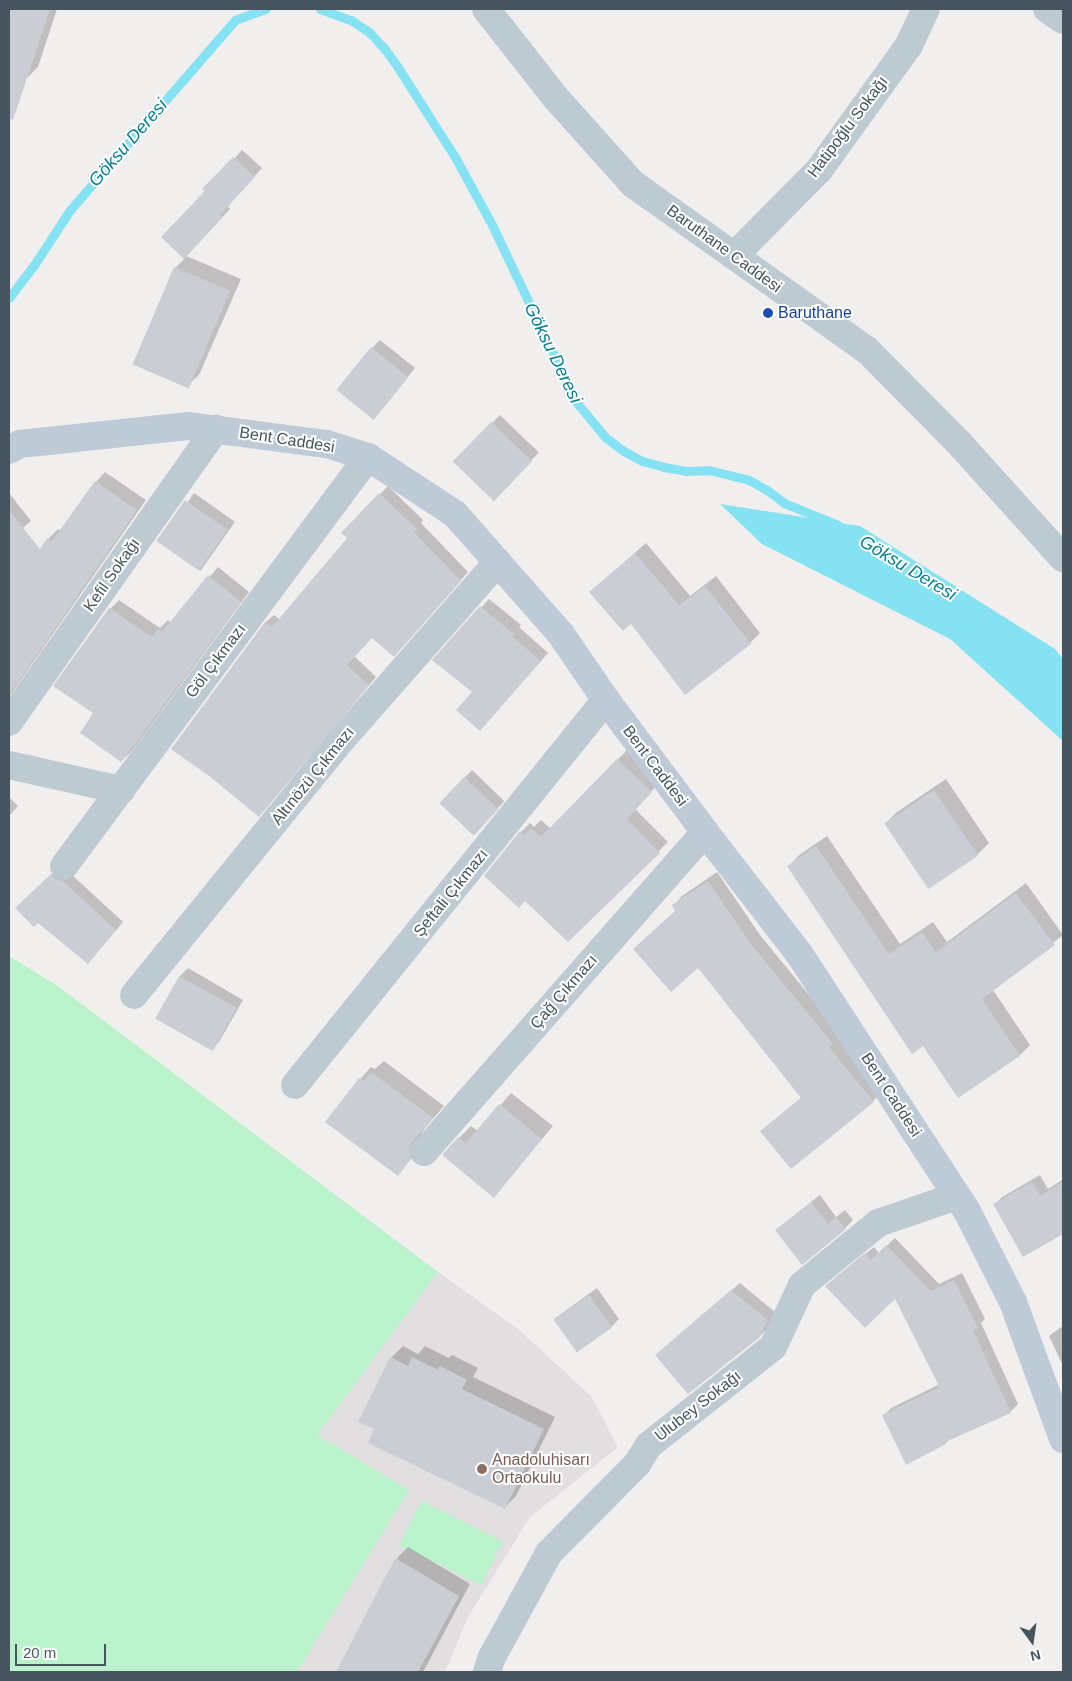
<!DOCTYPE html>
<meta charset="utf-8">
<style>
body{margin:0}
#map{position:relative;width:1072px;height:1681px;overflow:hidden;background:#f1eeee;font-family:Helvetica,sans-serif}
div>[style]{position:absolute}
.education>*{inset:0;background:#e2dfe0}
.green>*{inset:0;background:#baf2cb;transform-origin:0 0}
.water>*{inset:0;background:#84e2f2}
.shadow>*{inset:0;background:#0003;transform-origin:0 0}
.stream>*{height:9px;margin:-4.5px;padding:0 4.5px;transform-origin:4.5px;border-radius:4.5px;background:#84e2f2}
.building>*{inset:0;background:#caced4;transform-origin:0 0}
.street>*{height:28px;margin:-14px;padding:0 14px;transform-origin:14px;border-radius:14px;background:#becad2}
.secondary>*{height:28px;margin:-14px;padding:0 14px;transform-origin:14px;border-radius:14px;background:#becbd7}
.dots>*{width:14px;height:14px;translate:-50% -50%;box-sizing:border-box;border:2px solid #fff;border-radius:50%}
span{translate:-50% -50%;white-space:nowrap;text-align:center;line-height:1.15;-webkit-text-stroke:4px #fff;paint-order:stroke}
.street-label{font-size:16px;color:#45545d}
.transit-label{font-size:16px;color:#164399}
.left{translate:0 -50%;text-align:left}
.education-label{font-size:16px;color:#785e54}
.water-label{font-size:18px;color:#067f93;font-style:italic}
.frame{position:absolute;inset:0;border:10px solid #45545d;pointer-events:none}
.north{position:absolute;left:1007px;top:1616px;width:50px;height:50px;-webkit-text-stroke:4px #fff;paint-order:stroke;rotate:166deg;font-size:14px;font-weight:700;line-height:20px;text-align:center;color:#45545d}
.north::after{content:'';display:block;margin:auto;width:18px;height:22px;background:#45545d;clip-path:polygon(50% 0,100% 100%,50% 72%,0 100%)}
.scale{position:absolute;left:15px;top:1644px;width:91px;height:22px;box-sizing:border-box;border:2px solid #45545d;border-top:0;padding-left:6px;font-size:15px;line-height:18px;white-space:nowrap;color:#45545d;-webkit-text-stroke:4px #fff;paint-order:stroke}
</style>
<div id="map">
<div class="education">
<i style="clip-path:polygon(438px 1272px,519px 1330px,591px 1396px,618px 1447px,530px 1517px,468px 1617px,445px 1672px,297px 1672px,409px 1490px,317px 1435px)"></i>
</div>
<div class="green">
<i style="clip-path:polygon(9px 956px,59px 987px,438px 1272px,317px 1435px,409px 1490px,297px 1672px,9px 1672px)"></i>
<i style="left:421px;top:1501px;width:91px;height:49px;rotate:26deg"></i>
</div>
<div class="water">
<i style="clip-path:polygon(720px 504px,860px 526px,1055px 649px,1063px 659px,1063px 741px,950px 639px,762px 544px)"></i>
</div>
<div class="shadow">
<i style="clip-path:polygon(9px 9px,57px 9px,38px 67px,26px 79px,9px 73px)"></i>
<i style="clip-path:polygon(242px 150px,262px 168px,227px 206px,230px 209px,186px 256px,241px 279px,199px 375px,187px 386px,175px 268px,185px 258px,163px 237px)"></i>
<i style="clip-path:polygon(380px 340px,415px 368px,381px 409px,372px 348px)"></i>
<i style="left:500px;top:415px;width:54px;height:65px;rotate:44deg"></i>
<i style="clip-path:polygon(105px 472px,146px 500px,9px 697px,9px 596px,48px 539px,58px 529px,61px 531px,96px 482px)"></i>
<i style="clip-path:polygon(388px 486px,423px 520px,421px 523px,468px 572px,402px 647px,372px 636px,354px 656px,376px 677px,267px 807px,214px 778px,173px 748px,266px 622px,274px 615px,280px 620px,348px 538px,343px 533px)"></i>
<i style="clip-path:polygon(9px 493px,31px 521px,9px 540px)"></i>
<i style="left:194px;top:493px;width:50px;height:60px;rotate:35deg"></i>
<i style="clip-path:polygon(646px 543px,690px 596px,716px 576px,760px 633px,750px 643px,631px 622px,591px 592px)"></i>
<i style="clip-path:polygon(218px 567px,249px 592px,131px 752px,121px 761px,95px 713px,110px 609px,119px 600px,160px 628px,168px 620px,171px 623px)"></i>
<i style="clip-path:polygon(489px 599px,521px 625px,519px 627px,548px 653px,488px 721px,473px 692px,434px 660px)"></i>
<i style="clip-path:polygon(627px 750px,660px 782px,635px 809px,668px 842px,568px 941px,521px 832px,530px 823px,534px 827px,541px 820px,551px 829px)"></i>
<i style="left:472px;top:770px;width:45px;height:46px;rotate:44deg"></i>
<i style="clip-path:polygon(946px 779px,989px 843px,977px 855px,885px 824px,897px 812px)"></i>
<i style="clip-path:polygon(9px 797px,18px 806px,9px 816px)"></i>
<i style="clip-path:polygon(827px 836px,900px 944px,933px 922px,947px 942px,1026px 883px,1063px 935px,993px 990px,1030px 1045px,1020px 1055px,958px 1097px,923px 1045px,789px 866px,799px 855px)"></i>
<i style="clip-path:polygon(59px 867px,71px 874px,123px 922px,95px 955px,17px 908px)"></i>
<i style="clip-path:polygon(717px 872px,760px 935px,841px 1034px,882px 1092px,873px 1101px,761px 1131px,802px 1097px,673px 906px,682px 896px)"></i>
<i style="clip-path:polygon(188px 968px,243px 1000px,219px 1042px,211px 1050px,156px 1018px,180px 976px)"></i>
<i style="clip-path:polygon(384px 1061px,444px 1106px,424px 1129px,420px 1137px,422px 1146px,398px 1174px,360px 1079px,371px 1067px,375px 1069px)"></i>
<i style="clip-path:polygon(511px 1093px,553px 1126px,494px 1196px,459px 1138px,471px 1126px,478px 1131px)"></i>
<i style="clip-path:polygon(1040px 1175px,1048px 1189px,1062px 1180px,1063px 1184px,1063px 1233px,1024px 1255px,995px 1204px,1002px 1197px)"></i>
<i style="clip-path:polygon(820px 1195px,836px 1217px,845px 1210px,853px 1220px,845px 1228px,776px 1230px)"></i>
<i style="clip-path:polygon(895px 1238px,939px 1284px,962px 1273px,985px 1319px,981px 1323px,1018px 1404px,1010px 1412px,950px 1439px,946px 1443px,883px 1416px,891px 1408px,940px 1384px,895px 1296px,834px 1279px,874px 1247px,879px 1253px)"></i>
<i style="clip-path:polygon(740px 1283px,775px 1312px,768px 1328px,760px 1336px,665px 1347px)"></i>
<i style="clip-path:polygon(597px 1288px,619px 1319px,611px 1327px,554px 1319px)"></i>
<i style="clip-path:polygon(1063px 1326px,1063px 1366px,1049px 1336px)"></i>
<i style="clip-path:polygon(403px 1346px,418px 1354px,425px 1346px,449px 1358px,452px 1355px,478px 1368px,473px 1377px,555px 1417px,516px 1496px,504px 1508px,376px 1429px,391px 1358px)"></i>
<i style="clip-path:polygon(408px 1547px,470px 1584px,423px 1672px,337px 1672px,396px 1559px)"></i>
</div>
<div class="stream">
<i style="left:320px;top:9px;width:33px;rotate:20deg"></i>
<i style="left:351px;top:20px;width:22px;rotate:34deg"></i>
<i style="left:369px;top:32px;width:22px;rotate:47deg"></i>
<i style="left:384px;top:48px;width:22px;rotate:54deg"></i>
<i style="left:397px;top:66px;width:108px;rotate:57.5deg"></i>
<i style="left:455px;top:157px;width:77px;rotate:61.4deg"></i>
<i style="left:492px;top:225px;width:197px;rotate:64.5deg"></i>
<i style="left:577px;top:403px;width:44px;rotate:50.5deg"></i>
<i style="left:605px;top:437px;width:21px;rotate:37deg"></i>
<i style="left:622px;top:450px;width:23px;rotate:29deg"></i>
<i style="left:642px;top:461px;width:23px;rotate:15deg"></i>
<i style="left:664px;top:467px;width:22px;rotate:10deg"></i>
<i style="left:686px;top:471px;width:23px;rotate:-2deg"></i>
<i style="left:709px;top:470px;width:41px;rotate:14deg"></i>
<i style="left:749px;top:480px;width:21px;rotate:29deg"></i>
<i style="left:767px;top:490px;width:21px;rotate:37deg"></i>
<i style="left:784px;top:503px;width:58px;rotate:22.2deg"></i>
<i style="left:9px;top:298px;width:41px;rotate:-52.9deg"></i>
<i style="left:34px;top:265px;width:66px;rotate:-56.8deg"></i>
<i style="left:70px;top:210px;width:252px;rotate:-49deg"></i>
<i style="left:235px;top:20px;width:33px;rotate:-20deg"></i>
</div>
<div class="building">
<i style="clip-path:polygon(9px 9px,50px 9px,13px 120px,9px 119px)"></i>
<i style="clip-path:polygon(233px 157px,255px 177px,220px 215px,223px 217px,184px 259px,161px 237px,205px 191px,202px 189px)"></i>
<i style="left:174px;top:267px;width:61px;height:106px;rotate:23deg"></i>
<i style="left:371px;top:347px;width:48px;height:55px;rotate:39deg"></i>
<i style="left:491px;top:422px;width:57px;height:55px;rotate:44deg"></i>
<i style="clip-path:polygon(95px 481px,137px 510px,9px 695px,9px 510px,40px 549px,47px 538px,52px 541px)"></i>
<i style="clip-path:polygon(379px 493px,417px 529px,414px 532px,461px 581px,394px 657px,372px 638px,347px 665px,369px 685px,259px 817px,213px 779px,171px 749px,265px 622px,272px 627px,347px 538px,341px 533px)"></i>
<i style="left:185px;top:500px;width:52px;height:50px;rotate:35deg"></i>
<i style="clip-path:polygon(635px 553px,679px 605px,705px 586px,751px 644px,685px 695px,631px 624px,623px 631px,589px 592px)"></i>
<i style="clip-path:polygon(208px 575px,241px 602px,121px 762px,80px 733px,93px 713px,53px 686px,109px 608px,152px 637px,158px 629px,162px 632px)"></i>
<i style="clip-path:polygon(480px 606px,514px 634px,512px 636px,541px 661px,480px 731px,456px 710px,472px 692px,432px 660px)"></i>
<i style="clip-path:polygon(617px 759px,652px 792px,627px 819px,660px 853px,568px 942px,525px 901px,519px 908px,484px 876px,520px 831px,524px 835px,531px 828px,541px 837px)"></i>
<i style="left:464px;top:777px;width:47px;height:36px;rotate:43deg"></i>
<i style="left:934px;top:790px;width:79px;height:60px;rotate:56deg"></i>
<i style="clip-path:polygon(816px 846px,889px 954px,922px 932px,936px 952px,1016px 893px,1055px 945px,982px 999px,1020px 1056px,958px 1098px,923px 1046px,912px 1054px,787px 866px)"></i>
<i style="clip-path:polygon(51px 874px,55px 879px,63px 881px,116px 930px,88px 964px,38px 923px,34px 927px,15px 908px)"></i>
<i style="clip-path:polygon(708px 881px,751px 944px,833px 1044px,829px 1047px,874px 1102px,791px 1169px,760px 1131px,801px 1098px,698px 968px,671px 992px,633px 949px,675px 911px,672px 905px)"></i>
<i style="left:179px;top:976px;width:66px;height:49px;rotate:29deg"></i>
<i style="clip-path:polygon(371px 1072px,433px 1118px,412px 1142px,409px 1149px,411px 1159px,398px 1176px,325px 1122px,359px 1078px,364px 1081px)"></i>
<i style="clip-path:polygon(499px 1104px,542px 1139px,494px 1198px,442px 1155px,458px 1137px,466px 1143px)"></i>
<i style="clip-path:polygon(1063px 1181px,1063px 1234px,1023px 1257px,993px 1204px,1032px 1182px,1040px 1196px)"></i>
<i style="clip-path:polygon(811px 1202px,828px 1224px,836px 1217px,846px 1229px,802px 1265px,775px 1230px)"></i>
<i style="clip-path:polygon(886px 1245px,931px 1291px,954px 1280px,978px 1328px,973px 1330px,1011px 1413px,945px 1442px,946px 1444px,906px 1465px,882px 1415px,938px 1388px,939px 1386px,895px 1299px,865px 1328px,825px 1286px,865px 1253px,871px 1260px)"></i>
<i style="clip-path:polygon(731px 1290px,768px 1320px,760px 1337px,688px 1394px,655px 1355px)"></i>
<i style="left:589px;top:1295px;width:40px;height:43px;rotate:55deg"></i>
<i style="clip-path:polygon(390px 1357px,408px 1366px,412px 1357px,438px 1370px,440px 1366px,467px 1380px,462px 1389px,544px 1429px,505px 1509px,368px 1443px,374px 1429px,358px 1422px)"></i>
<i style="clip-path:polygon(395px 1558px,459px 1596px,418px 1672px,336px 1672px)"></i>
</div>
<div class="street">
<i style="left:486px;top:9px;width:112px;rotate:51.9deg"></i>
<i style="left:555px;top:97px;width:117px;rotate:48.1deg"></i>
<i style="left:633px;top:184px;width:287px;rotate:35.4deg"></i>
<i style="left:867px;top:350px;width:131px;rotate:45.3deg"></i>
<i style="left:959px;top:443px;width:155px;rotate:47.9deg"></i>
<i style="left:1047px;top:9px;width:19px;rotate:35deg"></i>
<i style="left:734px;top:256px;width:121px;rotate:-45.3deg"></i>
<i style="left:819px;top:170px;width:154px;rotate:-54.2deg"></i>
<i style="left:909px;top:45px;width:40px;rotate:-65deg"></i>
<i style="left:9px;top:722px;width:359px;rotate:-54.8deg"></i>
<i style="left:9px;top:765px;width:115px;rotate:12.6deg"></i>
<i style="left:64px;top:866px;width:510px;rotate:-53.38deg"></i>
<i style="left:134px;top:995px;width:333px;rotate:-50.9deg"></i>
<i style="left:344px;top:737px;width:233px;rotate:-48.7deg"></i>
<i style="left:295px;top:1085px;width:495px;rotate:-51.1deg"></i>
<i style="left:424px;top:1152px;width:426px;rotate:-48.7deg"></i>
<i style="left:487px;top:1672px;width:16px;rotate:-72deg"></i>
<i style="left:492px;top:1657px;width:119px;rotate:-61.3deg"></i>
<i style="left:549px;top:1553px;width:125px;rotate:-45.3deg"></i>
<i style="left:637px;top:1464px;width:22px;rotate:-58deg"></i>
<i style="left:649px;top:1445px;width:158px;rotate:-38.3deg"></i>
<i style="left:773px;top:1347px;width:68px;rotate:-64.9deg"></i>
<i style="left:802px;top:1285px;width:98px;rotate:-39.2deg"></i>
<i style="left:878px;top:1223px;width:83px;rotate:-18.9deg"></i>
</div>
<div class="secondary">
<i style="left:9px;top:450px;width:13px;rotate:-29deg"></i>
<i style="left:20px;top:444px;width:169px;rotate:-6.1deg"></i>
<i style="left:188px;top:426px;width:140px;rotate:7.4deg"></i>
<i style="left:327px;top:444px;width:43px;rotate:17.6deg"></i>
<i style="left:368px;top:457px;width:104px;rotate:33.2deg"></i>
<i style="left:455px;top:514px;width:159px;rotate:48.6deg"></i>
<i style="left:560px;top:633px;width:81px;rotate:55.5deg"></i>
<i style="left:606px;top:700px;width:165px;rotate:53.1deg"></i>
<i style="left:705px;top:832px;width:155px;rotate:52.3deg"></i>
<i style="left:800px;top:955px;width:306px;rotate:56.9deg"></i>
<i style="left:967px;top:1211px;width:102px;rotate:63.2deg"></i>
<i style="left:1013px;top:1302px;width:146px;rotate:69.9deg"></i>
</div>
<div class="dots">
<i style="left:768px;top:313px;background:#1a4fb4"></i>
<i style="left:482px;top:1469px;background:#8d6e63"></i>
</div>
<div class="street-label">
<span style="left:848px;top:127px;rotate:-53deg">Hatipoğlu Sokağı</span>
<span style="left:724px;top:249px;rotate:36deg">Baruthane Caddesi</span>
<span style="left:287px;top:440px;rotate:9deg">Bent Caddesi</span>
<span style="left:112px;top:575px;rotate:-55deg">Kefil Sokağı</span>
<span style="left:216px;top:661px;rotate:-53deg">Göl Çıkmazı</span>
<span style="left:655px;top:766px;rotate:53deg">Bent Caddesi</span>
<span style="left:313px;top:776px;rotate:-51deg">Altınözü Çıkmazı</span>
<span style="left:451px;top:893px;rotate:-51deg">Şeftali Çıkmazı</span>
<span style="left:564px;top:992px;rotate:-49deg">Çağ Çıkmazı</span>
<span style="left:891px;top:1095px;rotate:57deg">Bent Caddesi</span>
<span style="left:698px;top:1406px;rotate:-38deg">Ulubey Sokağı</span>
</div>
<div class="transit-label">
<span class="left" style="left:778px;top:313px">Baruthane</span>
</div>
<div class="education-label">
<span class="left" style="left:492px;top:1469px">Anadoluhisarı<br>Ortaokulu</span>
</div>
<div class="water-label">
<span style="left:128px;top:143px;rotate:-49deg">Göksu Deresi</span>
<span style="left:553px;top:353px;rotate:64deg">Göksu Deresi</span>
<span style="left:908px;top:568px;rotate:31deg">Göksu Deresi</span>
</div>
<div class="frame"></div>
<div class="north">N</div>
<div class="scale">20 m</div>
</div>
